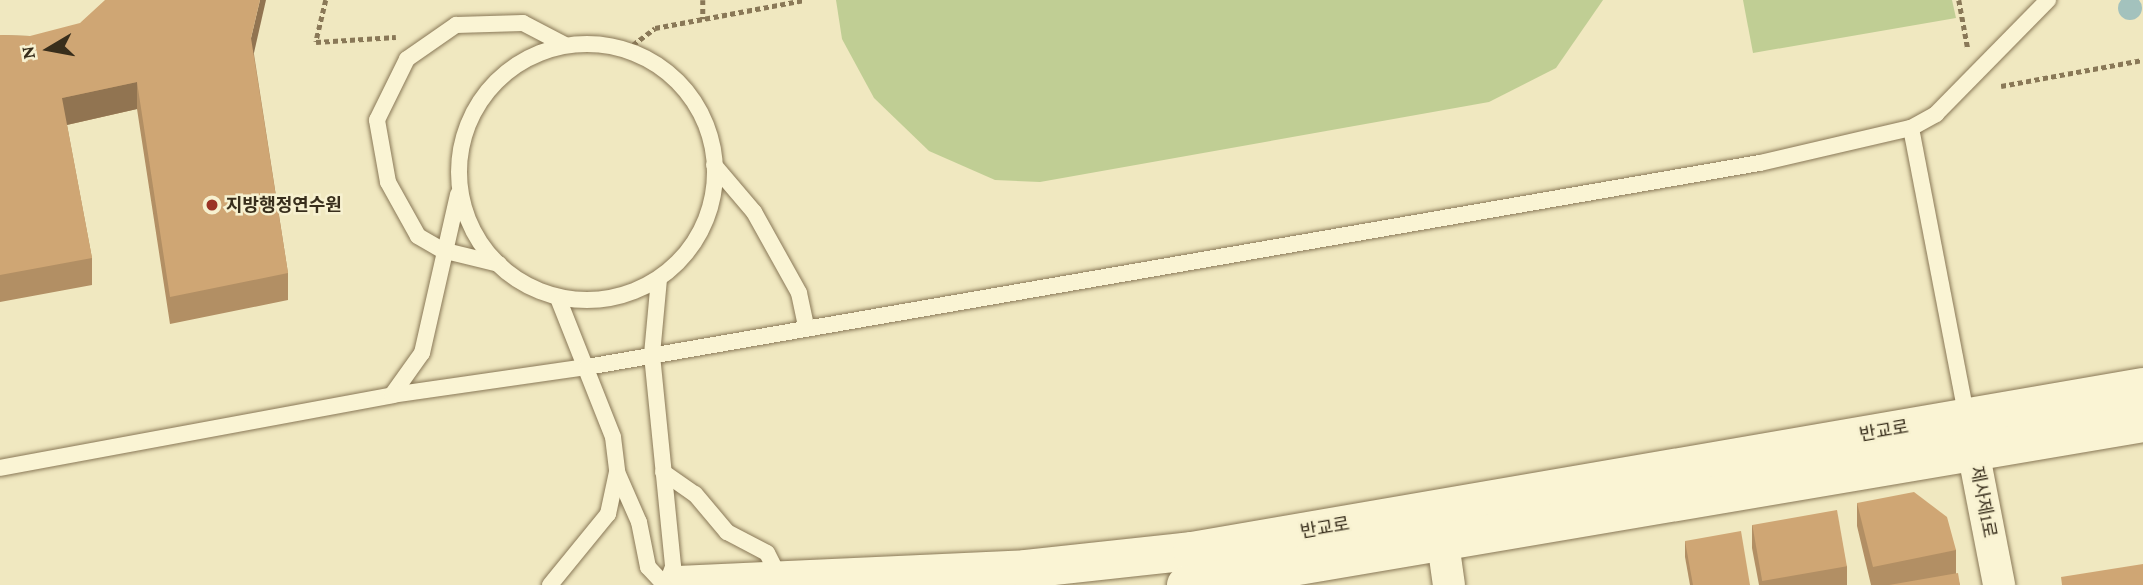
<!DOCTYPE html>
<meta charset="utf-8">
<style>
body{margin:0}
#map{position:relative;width:2143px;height:585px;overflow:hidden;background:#f0e8c0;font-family:"Crimson Pro","Noto Sans KR",serif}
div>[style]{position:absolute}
.green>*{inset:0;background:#c0ce94}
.water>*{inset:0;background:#a3c2bd}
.round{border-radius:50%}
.path>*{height:4.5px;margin-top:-2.25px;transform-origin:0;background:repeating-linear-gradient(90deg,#897857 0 5px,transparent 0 8.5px)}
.roads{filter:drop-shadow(0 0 2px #897857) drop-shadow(0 0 2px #897857)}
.lane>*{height:16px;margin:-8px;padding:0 8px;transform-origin:8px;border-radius:8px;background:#faf4d4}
.lane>.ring{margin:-8px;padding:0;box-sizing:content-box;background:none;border:16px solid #faf4d4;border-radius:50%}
.street>*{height:32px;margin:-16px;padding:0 16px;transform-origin:16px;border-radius:16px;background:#faf4d4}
.secondary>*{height:38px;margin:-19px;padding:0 19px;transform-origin:19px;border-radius:19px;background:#faf4d4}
.wall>*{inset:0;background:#b28f64}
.shaded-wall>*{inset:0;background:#917451}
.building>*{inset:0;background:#cfa674;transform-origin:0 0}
.dots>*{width:19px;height:19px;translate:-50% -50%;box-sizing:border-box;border:4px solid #f7f1d0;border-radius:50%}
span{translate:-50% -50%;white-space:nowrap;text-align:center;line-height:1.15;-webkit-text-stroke:5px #f7f1d0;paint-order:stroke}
.poi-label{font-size:18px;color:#382e1c;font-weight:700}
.left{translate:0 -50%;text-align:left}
.street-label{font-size:18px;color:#382e1c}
.north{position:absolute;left:14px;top:14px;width:70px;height:70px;-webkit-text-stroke:5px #f7f1d0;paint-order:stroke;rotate:260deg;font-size:19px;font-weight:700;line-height:28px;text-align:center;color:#382e1c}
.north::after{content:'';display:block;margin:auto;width:24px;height:32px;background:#382e1c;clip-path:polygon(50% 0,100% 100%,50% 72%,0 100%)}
</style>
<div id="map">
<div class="green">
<i style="clip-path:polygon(836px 0,1603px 0,1556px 68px,1489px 102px,1040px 182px,995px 180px,929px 151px,874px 98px,842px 39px)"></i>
<i style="clip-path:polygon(1743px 0,1952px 0,1956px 18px,1753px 53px)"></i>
</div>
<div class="water">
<i class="round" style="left:2118px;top:-4px;width:24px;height:24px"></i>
</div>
<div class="path">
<i style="left:326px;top:0;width:43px;rotate:103.4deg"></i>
<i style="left:316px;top:42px;width:80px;rotate:-3.6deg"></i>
<i style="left:703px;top:0;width:19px;rotate:90deg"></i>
<i style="left:1959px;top:0;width:50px;rotate:79.6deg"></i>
<i style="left:626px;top:50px;width:36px;rotate:-37deg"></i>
<i style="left:655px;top:28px;width:152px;rotate:-10.6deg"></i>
<i style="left:2001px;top:86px;width:144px;rotate:-10.4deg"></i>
</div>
<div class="roads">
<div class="lane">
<i class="ring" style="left:459px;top:44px;width:240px;height:240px"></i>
<i style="left:1911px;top:128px;width:296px;rotate:79.1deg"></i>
<i style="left:714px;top:165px;width:62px;rotate:49.6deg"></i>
<i style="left:754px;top:212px;width:93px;rotate:60.9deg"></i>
<i style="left:799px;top:293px;width:33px;rotate:78deg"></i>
<i style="left:499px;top:264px;width:59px;rotate:-166.2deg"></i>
<i style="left:442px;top:250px;width:28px;rotate:-150deg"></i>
<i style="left:418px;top:236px;width:62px;rotate:-119.1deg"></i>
<i style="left:388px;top:182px;width:63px;rotate:-100.1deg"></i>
<i style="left:377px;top:120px;width:68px;rotate:-63.8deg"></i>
<i style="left:407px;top:59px;width:60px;rotate:-34.8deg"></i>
<i style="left:456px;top:25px;width:67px;rotate:-1.7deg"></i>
<i style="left:523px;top:23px;width:47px;rotate:27.6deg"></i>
<i style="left:659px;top:279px;width:76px;rotate:95.3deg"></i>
<i style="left:652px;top:355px;width:213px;rotate:84.3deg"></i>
<i style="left:673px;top:567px;width:19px;rotate:111deg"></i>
<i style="left:558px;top:298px;width:149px;rotate:68.4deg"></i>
<i style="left:613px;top:437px;width:35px;rotate:83deg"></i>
<i style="left:617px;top:472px;width:55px;rotate:66.3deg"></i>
<i style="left:639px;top:522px;width:46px;rotate:78.7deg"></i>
<i style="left:648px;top:567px;width:25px;rotate:47deg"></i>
<i style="left:392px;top:395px;width:52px;rotate:-54.5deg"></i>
<i style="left:422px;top:353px;width:163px;rotate:-77.2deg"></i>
<i style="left:0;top:468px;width:399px;rotate:-10.5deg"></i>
<i style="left:392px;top:395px;width:197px;rotate:-8.2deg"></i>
<i style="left:587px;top:367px;width:1191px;rotate:-9.87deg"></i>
<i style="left:1760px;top:163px;width:155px;rotate:-13.1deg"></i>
<i style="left:1911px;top:128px;width:29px;rotate:-29deg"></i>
<i style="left:1936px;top:114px;width:160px;rotate:-45.5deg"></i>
<i style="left:663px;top:472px;width:39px;rotate:35deg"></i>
<i style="left:695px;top:494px;width:50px;rotate:49.9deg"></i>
<i style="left:727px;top:532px;width:45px;rotate:27.7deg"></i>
<i style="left:767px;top:553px;width:27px;rotate:63deg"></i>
<i style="left:550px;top:585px;width:92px;rotate:-50.8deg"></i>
<i style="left:608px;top:514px;width:43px;rotate:-77.9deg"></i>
</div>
<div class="street">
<i style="left:1969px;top:430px;width:158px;rotate:79deg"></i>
<i style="left:1443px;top:543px;width:42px;rotate:81.9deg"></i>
</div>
<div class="secondary">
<i style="left:678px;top:585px;width:348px;rotate:-2.6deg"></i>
<i style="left:1026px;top:569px;width:167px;rotate:-6.2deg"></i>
<i style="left:1192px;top:551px;width:965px;rotate:-9.78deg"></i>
<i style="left:1186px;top:585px;width:971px;rotate:-9.61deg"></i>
</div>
</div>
<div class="wall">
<i style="clip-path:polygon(0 35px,30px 36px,254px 54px,288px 273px,288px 300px,170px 324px,137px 109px,67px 125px,92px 258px,92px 285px,0 302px)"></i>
<i style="clip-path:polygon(1857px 503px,1956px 550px,1956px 573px,1960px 585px,1871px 585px,1857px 526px)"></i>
<i style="clip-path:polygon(1752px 525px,1847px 566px,1847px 585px,1759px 585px,1752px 548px)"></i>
<i style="clip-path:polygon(1685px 541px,1750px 585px,1690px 585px,1685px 557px)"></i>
</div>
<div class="shaded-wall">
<i style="clip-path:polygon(260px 0,266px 0,251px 66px,251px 38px)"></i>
<i style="clip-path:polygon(137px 82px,137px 109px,62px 126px,62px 98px)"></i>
</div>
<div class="building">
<i style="clip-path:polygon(105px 0,260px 0,251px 38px,288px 273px,170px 297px,137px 82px,62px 98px,92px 258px,0 275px,0 35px,30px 36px,80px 23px)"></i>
<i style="clip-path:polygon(1914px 492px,1947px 517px,1956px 550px,1873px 567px,1857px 503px)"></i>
<i style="left:1837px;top:510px;width:57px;height:86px;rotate:80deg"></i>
<i style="clip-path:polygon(1741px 531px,1750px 585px,1693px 585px,1685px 541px)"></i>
<i style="clip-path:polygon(2143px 564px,2143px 585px,2062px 585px,2061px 577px)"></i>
<i style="clip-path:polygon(1958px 573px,1960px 585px,1889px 585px)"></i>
</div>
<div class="dots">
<i style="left:212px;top:205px;background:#9b3325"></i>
</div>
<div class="poi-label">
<span class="left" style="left:226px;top:205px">지방행정연수원</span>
</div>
<div class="street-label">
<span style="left:1884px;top:431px;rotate:-10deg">반교로</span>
<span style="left:1983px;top:502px;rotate:79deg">제사제1로</span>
<span style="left:1325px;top:528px;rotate:-10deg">반교로</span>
</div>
<div class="north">N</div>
</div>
